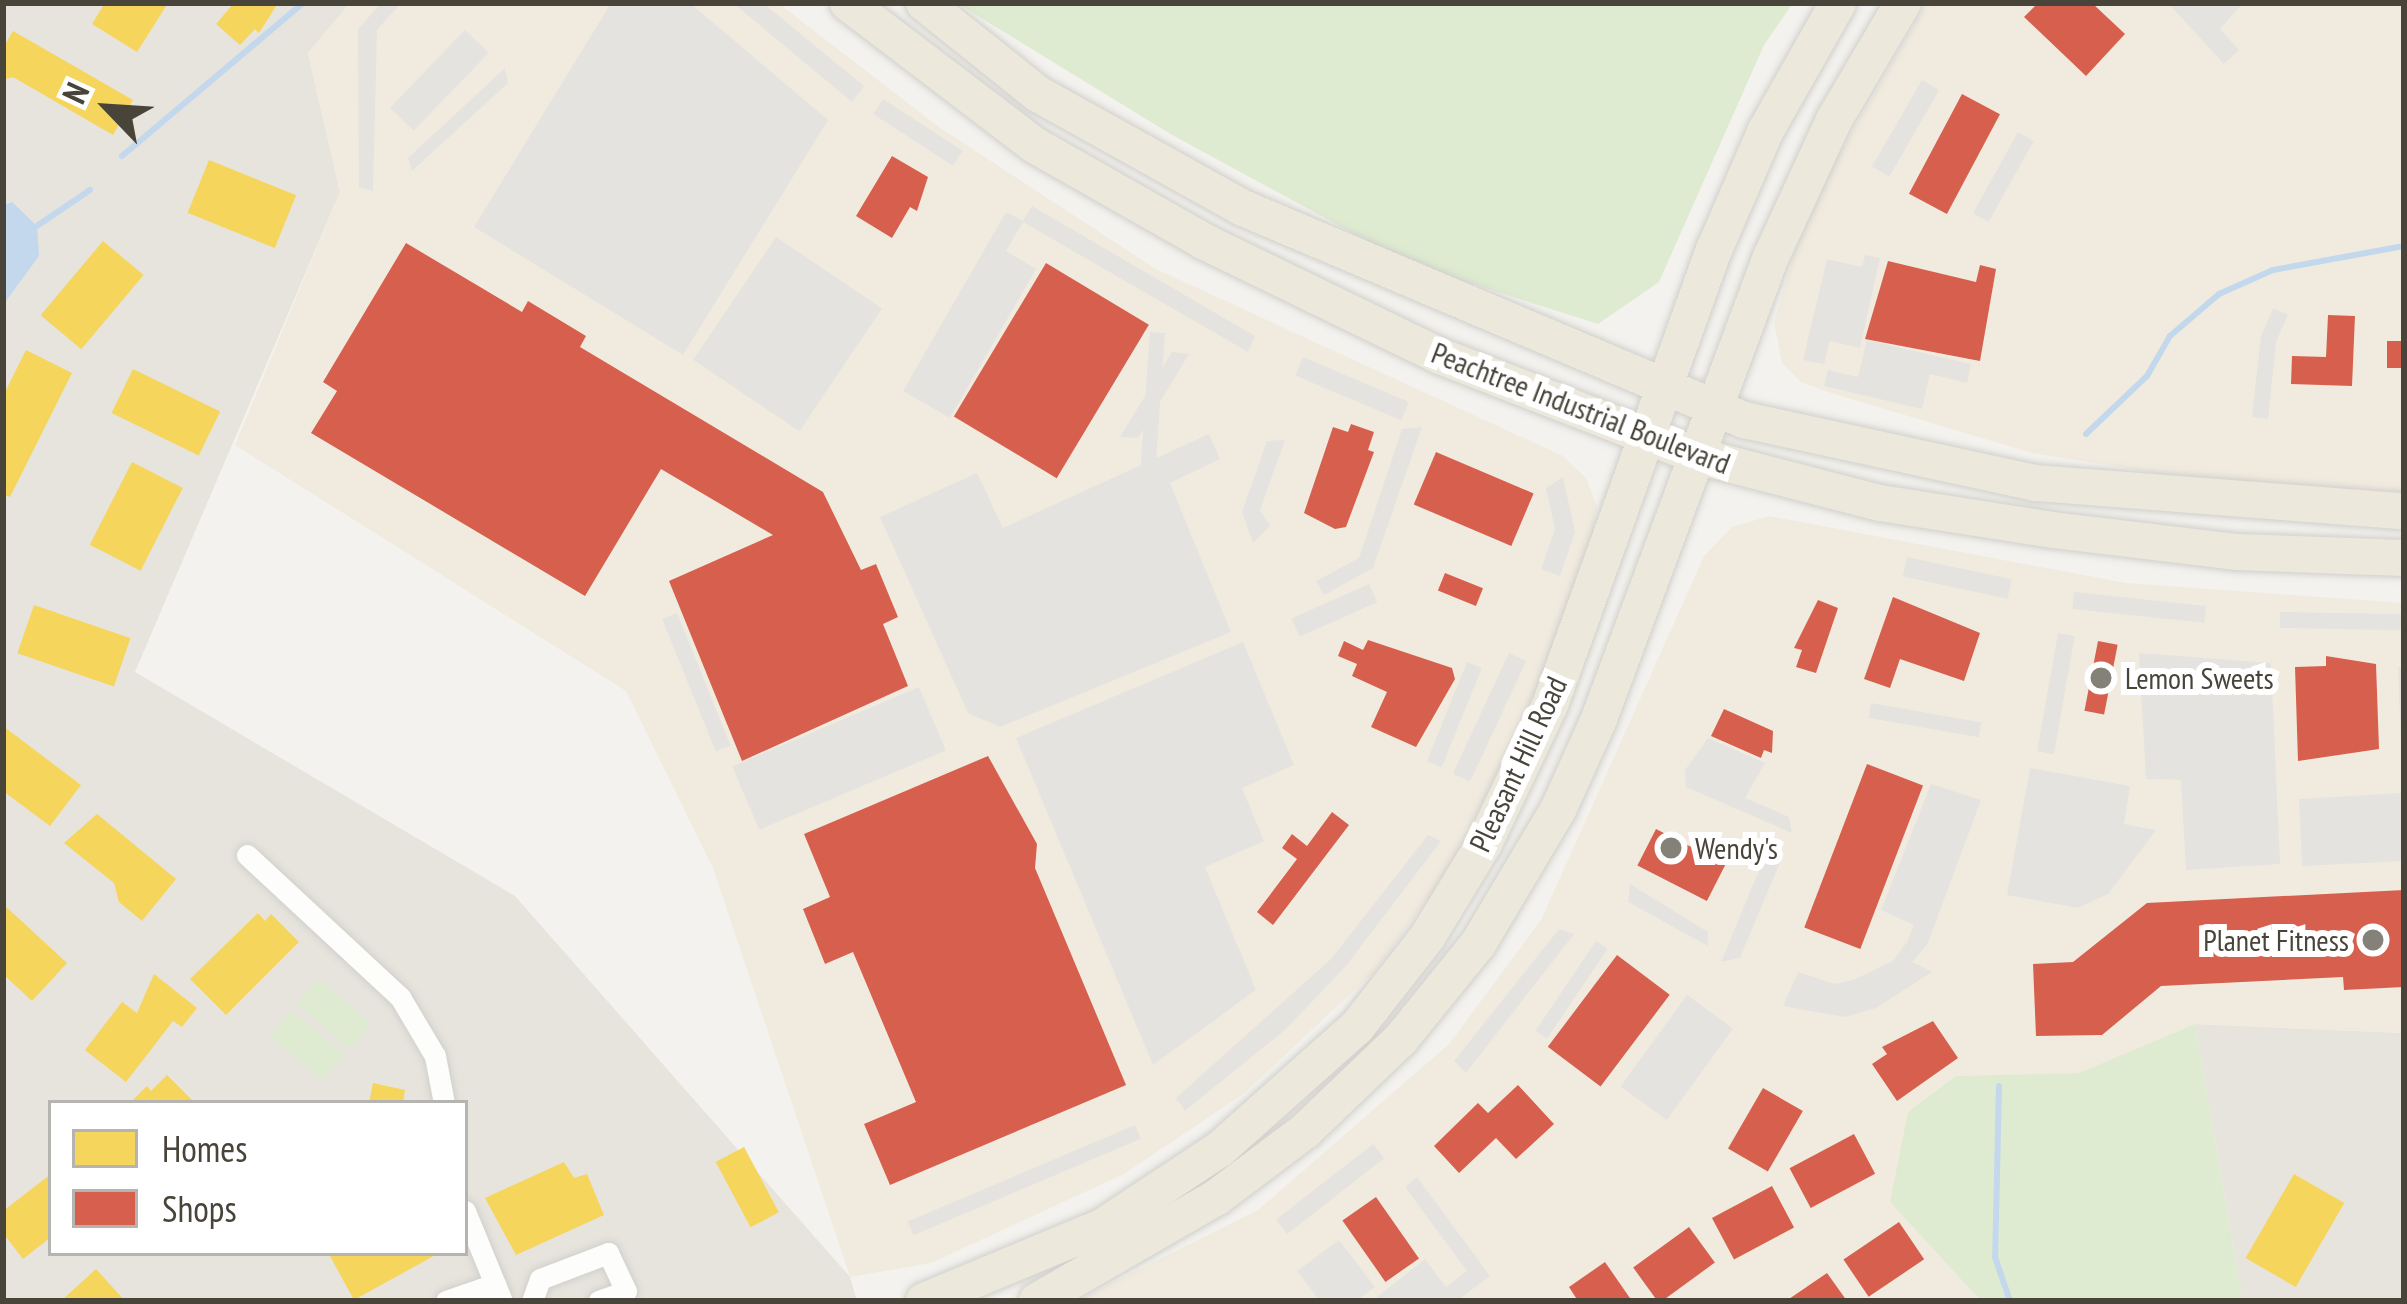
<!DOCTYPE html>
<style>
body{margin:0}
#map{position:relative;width:2407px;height:1304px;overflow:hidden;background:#f3f2ee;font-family:"PT Sans Narrow",sans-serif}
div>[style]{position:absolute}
.residential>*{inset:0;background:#e6e4dc}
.commercial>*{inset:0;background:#f1ebdf}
.green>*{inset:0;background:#deebd0;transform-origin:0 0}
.parking>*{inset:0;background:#e5e3df;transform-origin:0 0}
.water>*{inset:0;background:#c3d8ed}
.homes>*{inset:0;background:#f6d55c;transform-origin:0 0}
.shops>*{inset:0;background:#d6604d;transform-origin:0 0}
.stream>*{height:6px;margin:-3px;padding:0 3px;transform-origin:3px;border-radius:3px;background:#c3d8ed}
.roads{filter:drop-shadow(0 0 3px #d1d0cc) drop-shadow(0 0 3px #d1d0cc)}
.street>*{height:21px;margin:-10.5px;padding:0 10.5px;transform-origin:10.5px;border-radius:10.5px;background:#fdfdfc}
.highway>*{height:36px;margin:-18px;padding:0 18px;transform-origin:18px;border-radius:18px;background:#ece8dc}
.dots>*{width:33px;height:33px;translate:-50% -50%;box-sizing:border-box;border:6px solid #fff;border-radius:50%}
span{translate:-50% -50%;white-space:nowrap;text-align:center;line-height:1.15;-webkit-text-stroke:12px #fff;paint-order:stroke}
.street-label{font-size:30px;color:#49443a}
.poi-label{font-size:30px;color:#49443a}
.left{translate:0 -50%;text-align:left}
.right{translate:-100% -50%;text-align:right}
.frame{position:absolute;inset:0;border:6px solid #49443a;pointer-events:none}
.legend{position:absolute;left:48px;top:1100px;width:420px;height:156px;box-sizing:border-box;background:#fff;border:3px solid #b6b4b0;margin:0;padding:15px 21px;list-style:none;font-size:36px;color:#49443a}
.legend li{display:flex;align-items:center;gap:24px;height:60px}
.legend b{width:60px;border:3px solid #b6b4b0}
.north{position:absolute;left:48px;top:48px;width:120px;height:120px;-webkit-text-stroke:9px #fff;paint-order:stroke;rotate:295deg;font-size:33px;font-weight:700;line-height:48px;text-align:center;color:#49443a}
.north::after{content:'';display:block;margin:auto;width:42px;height:54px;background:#49443a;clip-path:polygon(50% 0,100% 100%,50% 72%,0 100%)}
</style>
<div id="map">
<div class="residential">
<i style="clip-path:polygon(evenodd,3px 3px,350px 3px,308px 53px,340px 192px,135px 672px,515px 896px,850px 1277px,857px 1301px,3px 1301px,3px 3px,51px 1103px,465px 1103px,465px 1253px,51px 1253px,51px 1103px)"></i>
<i style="clip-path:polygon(2195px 1024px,2404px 1033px,2404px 1301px,2243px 1301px)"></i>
</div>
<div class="commercial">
<i style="clip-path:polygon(350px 3px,778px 3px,939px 127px,1156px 269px,1563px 456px,1586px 478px,1597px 506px,1592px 536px,1517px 752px,1456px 862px,1373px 973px,1242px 1095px,1124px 1174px,931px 1263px,850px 1277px,713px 868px,626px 691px,235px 445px,340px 192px,308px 53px)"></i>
<i style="clip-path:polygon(1927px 3px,2404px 3px,2404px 496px,2294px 495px,2032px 453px,1831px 393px,1801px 382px,1782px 363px,1774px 323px,1807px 209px)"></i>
<i style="clip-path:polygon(1769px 516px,2126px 583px,2404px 603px,2404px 1033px,2195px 1024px,2079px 1073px,1956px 1076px,1890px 1202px,1981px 1301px,1076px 1301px,1258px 1210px,1449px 1044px,1541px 920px,1704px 556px,1732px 527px)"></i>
</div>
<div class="green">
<i style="clip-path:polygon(957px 3px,1793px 3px,1764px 45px,1659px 282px,1598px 324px,1410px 264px,1172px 135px)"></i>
<i style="left:318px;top:979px;width:69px;height:33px;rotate:40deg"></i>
<i style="left:292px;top:1011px;width:68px;height:33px;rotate:40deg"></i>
<i style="clip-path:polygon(2195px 1024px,2243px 1301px,1981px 1301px,1890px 1202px,1908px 1112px,1956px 1076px,2079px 1073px)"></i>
</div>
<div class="parking">
<i style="clip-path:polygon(381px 3px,401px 3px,377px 30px,373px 191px,359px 187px,358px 29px)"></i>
<i style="clip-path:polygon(611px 3px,690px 3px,828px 120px,683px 355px,474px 227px)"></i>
<i style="clip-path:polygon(733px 3px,763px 3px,864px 86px,852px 102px)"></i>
<i style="clip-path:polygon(2168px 3px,2243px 3px,2220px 29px,2239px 50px,2224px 64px)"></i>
<i style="left:465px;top:30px;width:33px;height:108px;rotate:44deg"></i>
<i style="clip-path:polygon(505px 68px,508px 83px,412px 171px,408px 158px)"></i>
<i style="left:1922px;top:80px;width:20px;height:100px;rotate:30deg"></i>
<i style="left:883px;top:99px;width:95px;height:18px;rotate:33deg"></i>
<i style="left:2018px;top:132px;width:18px;height:93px;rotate:29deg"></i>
<i style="clip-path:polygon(1032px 206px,1255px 336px,1248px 352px,1023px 222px,1006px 251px,1036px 269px,950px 418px,903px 391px,1006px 212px,1023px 221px)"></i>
<i style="left:776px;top:237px;width:128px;height:148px;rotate:34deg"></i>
<i style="clip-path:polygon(1865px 255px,1880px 258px,1860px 348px,1830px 341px,1824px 364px,1803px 360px,1827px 259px,1862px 267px)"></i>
<i style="clip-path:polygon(2273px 308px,2288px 315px,2276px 342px,2268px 419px,2252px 417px,2261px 336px)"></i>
<i style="left:1150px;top:332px;width:15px;height:156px;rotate:4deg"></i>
<i style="clip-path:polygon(1867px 340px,1971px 364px,1967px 383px,1930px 374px,1922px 409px,1824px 386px,1828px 370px,1858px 377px)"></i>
<i style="clip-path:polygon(1172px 352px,1189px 354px,1138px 438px,1120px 437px)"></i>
<i style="left:1303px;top:357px;width:115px;height:20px;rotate:23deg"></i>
<i style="clip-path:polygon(1422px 427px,1373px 568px,1324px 595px,1316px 581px,1359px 558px,1402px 429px)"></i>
<i style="clip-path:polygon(1209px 434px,1220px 459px,1170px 483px,1231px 632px,1000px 727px,968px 713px,880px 517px,977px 473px,1003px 528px)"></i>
<i style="clip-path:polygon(1285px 440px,1260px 510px,1270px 526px,1253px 543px,1242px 512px,1267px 441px)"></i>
<i style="clip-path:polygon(1563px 477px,1575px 532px,1560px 576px,1541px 569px,1555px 529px,1546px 488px)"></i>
<i style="left:1907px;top:557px;width:107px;height:20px;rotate:12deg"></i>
<i style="left:1369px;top:584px;width:20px;height:85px;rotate:66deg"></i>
<i style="left:2074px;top:592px;width:133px;height:17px;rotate:6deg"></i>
<i style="left:2280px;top:612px;width:124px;height:16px;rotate:1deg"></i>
<i style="left:677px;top:613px;width:143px;height:16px;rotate:68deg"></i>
<i style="left:2058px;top:633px;width:17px;height:120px;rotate:10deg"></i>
<i style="clip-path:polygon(1243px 642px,1294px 765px,1242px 788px,1264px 841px,1205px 867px,1256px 990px,1153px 1065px,1016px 738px)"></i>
<i style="left:1509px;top:653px;width:19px;height:133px;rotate:25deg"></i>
<i style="clip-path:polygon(2139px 653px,2271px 663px,2280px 864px,2186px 870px,2181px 780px,2146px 779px)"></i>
<i style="left:1467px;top:662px;width:16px;height:107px;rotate:22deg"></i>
<i style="clip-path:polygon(2398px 667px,2404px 667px,2404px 861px,2302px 866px,2299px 799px,2403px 793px)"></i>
<i style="left:919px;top:687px;width:69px;height:203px;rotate:67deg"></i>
<i style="left:1871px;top:703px;width:112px;height:15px;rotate:10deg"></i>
<i style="clip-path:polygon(1708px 738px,1765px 763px,1745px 798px,1789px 817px,1792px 833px,1686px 787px,1685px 770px)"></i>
<i style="clip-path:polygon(2030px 768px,2130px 786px,2124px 824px,2156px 830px,2108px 894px,2078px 908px,2007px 895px)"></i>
<i style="clip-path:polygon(1931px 784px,1981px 800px,1927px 945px,1912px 962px,1932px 972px,1876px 1008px,1845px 1017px,1783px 1006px,1798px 972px,1835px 984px,1853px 980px,1893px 961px,1907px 942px,1914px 925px,1881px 910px)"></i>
<i style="clip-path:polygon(1428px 835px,1441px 841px,1346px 966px,1286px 1029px,1185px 1111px,1176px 1098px,1331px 959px)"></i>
<i style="clip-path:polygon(1783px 855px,1740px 958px,1721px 962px,1765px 856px)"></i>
<i style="clip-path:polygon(1630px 884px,1708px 932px,1708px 946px,1628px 902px)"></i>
<i style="clip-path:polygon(1559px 929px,1574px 934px,1466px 1073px,1454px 1061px)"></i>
<i style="left:1596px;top:941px;width:14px;height:108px;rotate:34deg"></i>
<i style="left:1687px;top:995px;width:57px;height:113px;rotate:36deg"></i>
<i style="left:1135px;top:1125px;width:15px;height:247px;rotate:67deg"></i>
<i style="left:1373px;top:1144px;width:18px;height:123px;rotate:52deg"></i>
<i style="clip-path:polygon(1417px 1177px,1490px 1276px,1457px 1301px,1372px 1301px,1425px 1259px,1446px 1287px,1467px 1271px,1405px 1187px)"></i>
<i style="clip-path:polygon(1339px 1240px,1375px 1287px,1356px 1301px,1320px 1301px,1297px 1271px)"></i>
</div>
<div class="water">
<i style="clip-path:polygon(12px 202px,37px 226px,39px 256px,3px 305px,3px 206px)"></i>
</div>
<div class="homes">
<i style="clip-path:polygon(105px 3px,168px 3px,137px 52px,92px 24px)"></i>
<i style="clip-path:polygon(234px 3px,278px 3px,259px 33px,255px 29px,240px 45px,216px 24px)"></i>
<i style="clip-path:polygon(13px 31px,133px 100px,113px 135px,13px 77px,3px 80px,3px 48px)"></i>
<i style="left:209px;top:160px;width:94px;height:57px;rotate:22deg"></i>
<i style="left:103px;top:241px;width:53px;height:97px;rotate:40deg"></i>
<i style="clip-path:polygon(26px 350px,72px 373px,10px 497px,3px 494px,3px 396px)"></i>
<i style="left:133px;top:369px;width:97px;height:49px;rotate:26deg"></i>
<i style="left:132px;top:462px;width:57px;height:93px;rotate:27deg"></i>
<i style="left:34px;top:605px;width:102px;height:51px;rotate:19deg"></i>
<i style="clip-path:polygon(3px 726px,81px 785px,50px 826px,3px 791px)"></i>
<i style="clip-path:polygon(97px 814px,176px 879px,142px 921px,119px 902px,114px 883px,64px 843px)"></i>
<i style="clip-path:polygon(3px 904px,67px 963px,32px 1001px,3px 974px)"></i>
<i style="clip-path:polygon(258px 913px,265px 921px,271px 914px,299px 942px,226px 1015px,190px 979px)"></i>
<i style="clip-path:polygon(154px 974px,197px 1008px,182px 1027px,173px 1021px,126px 1082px,85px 1050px,122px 1002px,137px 1013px)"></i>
<i style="clip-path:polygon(167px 1075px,195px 1103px,130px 1103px,147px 1086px,151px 1091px)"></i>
<i style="clip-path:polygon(373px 1083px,405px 1090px,403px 1103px,369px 1103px)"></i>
<i style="left:744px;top:1147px;width:74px;height:32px;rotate:62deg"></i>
<i style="clip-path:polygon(564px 1162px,574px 1178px,587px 1174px,604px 1215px,516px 1255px,485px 1198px)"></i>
<i style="clip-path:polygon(51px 1174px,51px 1237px,23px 1259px,3px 1233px,3px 1211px)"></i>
<i style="left:2294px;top:1174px;width:58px;height:97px;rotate:30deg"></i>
<i style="clip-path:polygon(335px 1253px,439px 1253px,354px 1300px,330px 1256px)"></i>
<i style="clip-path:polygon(96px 1269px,125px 1301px,61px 1301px)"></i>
</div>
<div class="shops">
<i style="clip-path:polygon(2038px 3px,2092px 3px,2125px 34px,2086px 76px,2024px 17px)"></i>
<i style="left:1962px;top:94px;width:43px;height:113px;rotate:28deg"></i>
<i style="clip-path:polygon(892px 156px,928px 177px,917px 211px,910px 207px,892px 238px,856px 216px)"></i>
<i style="clip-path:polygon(406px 243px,522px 312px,528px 301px,586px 336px,580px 347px,823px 492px,861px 570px,876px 564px,898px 617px,883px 624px,908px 686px,742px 761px,669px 581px,773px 535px,661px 469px,585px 596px,311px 433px,337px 391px,323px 382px)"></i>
<i style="clip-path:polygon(1888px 261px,1976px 282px,1980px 265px,1996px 269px,1980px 361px,1865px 339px)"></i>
<i style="left:1046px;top:263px;width:120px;height:179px;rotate:31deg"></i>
<i style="clip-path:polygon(2328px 315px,2355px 316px,2352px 386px,2291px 384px,2292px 356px,2326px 357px)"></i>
<i style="left:2387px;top:341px;width:17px;height:27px"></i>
<i style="clip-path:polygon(1351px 424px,1374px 432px,1368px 450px,1374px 452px,1346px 527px,1335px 529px,1304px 513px,1333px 427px,1348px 432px)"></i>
<i style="left:1436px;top:452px;width:106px;height:57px;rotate:23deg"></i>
<i style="left:1445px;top:573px;width:41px;height:19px;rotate:22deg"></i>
<i style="clip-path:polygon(1893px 597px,1980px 633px,1964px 681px,1900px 659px,1890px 688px,1864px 679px)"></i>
<i style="clip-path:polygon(1818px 600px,1838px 608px,1816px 673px,1796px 667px,1802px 650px,1794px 648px)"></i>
<i style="clip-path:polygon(1368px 640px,1452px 668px,1455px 679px,1416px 747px,1371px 727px,1387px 692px,1352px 676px,1357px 664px,1338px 656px,1344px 641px,1363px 650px)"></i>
<i style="left:2098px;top:641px;width:20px;height:71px;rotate:11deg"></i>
<i style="clip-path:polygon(2326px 656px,2376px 664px,2379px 749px,2298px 761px,2295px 667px,2326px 666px)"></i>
<i style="clip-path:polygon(1724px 709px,1773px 731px,1772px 753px,1764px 750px,1761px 758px,1711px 736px)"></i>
<i style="clip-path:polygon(988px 756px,1037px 844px,1035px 868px,1126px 1085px,890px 1185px,864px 1124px,916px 1102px,853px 952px,825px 964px,803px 909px,830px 897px,804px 834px)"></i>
<i style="left:1867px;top:764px;width:60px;height:175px;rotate:21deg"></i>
<i style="clip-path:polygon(1332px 812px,1349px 825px,1273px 925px,1257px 912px,1297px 859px,1282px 848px,1292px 834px,1307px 846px)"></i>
<i style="left:1656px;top:829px;width:78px;height:41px;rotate:27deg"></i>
<i style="clip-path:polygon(2404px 890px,2404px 987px,2344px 990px,2343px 977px,2161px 986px,2102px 1035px,2036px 1036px,2033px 964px,2073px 962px,2147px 903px)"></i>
<i style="left:1617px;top:955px;width:66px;height:115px;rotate:37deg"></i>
<i style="clip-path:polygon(1933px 1021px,1958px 1058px,1897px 1101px,1872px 1064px,1887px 1054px,1882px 1047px)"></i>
<i style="clip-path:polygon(1518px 1085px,1554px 1124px,1516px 1159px,1496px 1138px,1459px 1173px,1434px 1146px,1478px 1103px,1488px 1113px)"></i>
<i style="left:1763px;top:1088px;width:46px;height:70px;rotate:30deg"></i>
<i style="left:1854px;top:1134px;width:45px;height:73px;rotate:62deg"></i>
<i style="left:1772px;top:1186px;width:47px;height:68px;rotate:62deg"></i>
<i style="left:1376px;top:1197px;width:75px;height:41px;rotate:55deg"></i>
<i style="left:1899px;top:1222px;width:45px;height:67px;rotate:56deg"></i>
<i style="left:1689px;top:1227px;width:44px;height:69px;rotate:54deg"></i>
<i style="clip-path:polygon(1605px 1262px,1632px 1301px,1578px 1301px,1569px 1287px)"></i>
<i style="clip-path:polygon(1827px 1273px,1847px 1301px,1786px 1301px)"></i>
</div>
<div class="stream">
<i style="left:122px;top:156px;width:237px;rotate:-40.2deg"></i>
<i style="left:37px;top:226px;width:64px;rotate:-34.2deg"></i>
<i style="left:2086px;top:434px;width:84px;rotate:-43.6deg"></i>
<i style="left:2147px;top:376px;width:46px;rotate:-60.1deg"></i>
<i style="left:2170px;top:336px;width:65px;rotate:-40.6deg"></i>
<i style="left:2219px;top:294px;width:59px;rotate:-24deg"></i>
<i style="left:2273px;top:270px;width:133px;rotate:-10.4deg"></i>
<i style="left:1999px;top:1086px;width:171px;rotate:91.3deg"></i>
<i style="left:1995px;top:1257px;width:46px;rotate:71.2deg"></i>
</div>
<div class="roads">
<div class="street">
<i style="left:247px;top:855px;width:209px;rotate:42.9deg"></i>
<i style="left:400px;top:997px;width:69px;rotate:59.3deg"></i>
<i style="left:435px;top:1056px;width:48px;rotate:79.2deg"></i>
<i style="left:465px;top:1211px;width:97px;rotate:67.7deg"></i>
<i style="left:446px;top:1301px;width:52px;rotate:-19.1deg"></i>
<i style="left:532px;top:1301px;width:23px;rotate:-70deg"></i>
<i style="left:540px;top:1279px;width:73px;rotate:-20.9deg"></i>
<i style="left:608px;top:1253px;width:42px;rotate:64.7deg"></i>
<i style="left:626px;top:1291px;width:29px;rotate:160deg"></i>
</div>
<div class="highway">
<i style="left:848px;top:3px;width:236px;rotate:37.3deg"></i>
<i style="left:1036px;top:146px;width:194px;rotate:29.6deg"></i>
<i style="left:1205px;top:242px;width:261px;rotate:25.9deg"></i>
<i style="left:1440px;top:356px;width:277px;rotate:21.2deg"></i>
<i style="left:1698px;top:456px;width:188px;rotate:14.5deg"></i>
<i style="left:1880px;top:503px;width:175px;rotate:8.9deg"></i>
<i style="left:2053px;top:530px;width:186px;rotate:6.8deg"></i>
<i style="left:2238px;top:552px;width:166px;rotate:2.1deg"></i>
<i style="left:924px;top:3px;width:146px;rotate:38.6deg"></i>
<i style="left:1038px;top:94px;width:235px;rotate:29.1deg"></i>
<i style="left:1243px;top:208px;width:544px;rotate:22.94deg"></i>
<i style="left:1744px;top:420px;width:299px;rotate:12.2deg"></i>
<i style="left:2036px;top:483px;width:369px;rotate:4.4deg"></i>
<i style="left:924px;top:1301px;width:193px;rotate:-22.6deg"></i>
<i style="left:1102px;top:1227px;width:141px;rotate:-33.5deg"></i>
<i style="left:1220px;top:1149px;width:183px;rotate:-41.7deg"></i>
<i style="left:1357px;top:1027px;width:115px;rotate:-52deg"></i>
<i style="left:1428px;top:936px;width:108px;rotate:-58.7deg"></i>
<i style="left:1484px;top:844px;width:154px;rotate:-64.6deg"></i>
<i style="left:1550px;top:705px;width:484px;rotate:-70.2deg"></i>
<i style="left:1714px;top:250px;width:129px;rotate:-66.6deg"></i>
<i style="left:1765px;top:132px;width:148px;rotate:-60.5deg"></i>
<i style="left:1037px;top:1301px;width:208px;rotate:-30deg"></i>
<i style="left:1217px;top:1197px;width:110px;rotate:-36.9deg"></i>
<i style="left:1305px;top:1131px;width:133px;rotate:-43.8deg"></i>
<i style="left:1401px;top:1039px;width:122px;rotate:-51deg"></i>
<i style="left:1478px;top:944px;width:156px;rotate:-59.2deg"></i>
<i style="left:1558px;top:810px;width:100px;rotate:-65.7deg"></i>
<i style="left:1599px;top:719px;width:493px;rotate:-69.6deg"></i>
<i style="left:1771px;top:257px;width:151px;rotate:-65.3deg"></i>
<i style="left:1834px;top:120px;width:136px;rotate:-59.5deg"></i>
</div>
</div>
<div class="dots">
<i style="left:2101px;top:678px;background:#848179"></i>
<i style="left:1671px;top:848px;background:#848179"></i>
<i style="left:2373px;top:940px;background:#848179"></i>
</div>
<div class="street-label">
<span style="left:1581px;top:408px;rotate:21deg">Peachtree Industrial Boulevard</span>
<span style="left:1518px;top:764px;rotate:-65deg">Pleasant Hill Road</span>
</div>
<div class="poi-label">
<span class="left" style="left:2125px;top:678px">Lemon Sweets</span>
<span class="left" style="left:1695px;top:848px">Wendy's</span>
<span class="right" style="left:2349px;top:940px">Planet Fitness</span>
</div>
<div class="frame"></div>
<ul class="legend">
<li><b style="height:33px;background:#f6d55c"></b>Homes</li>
<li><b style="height:33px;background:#d6604d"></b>Shops</li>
</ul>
<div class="north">N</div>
</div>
